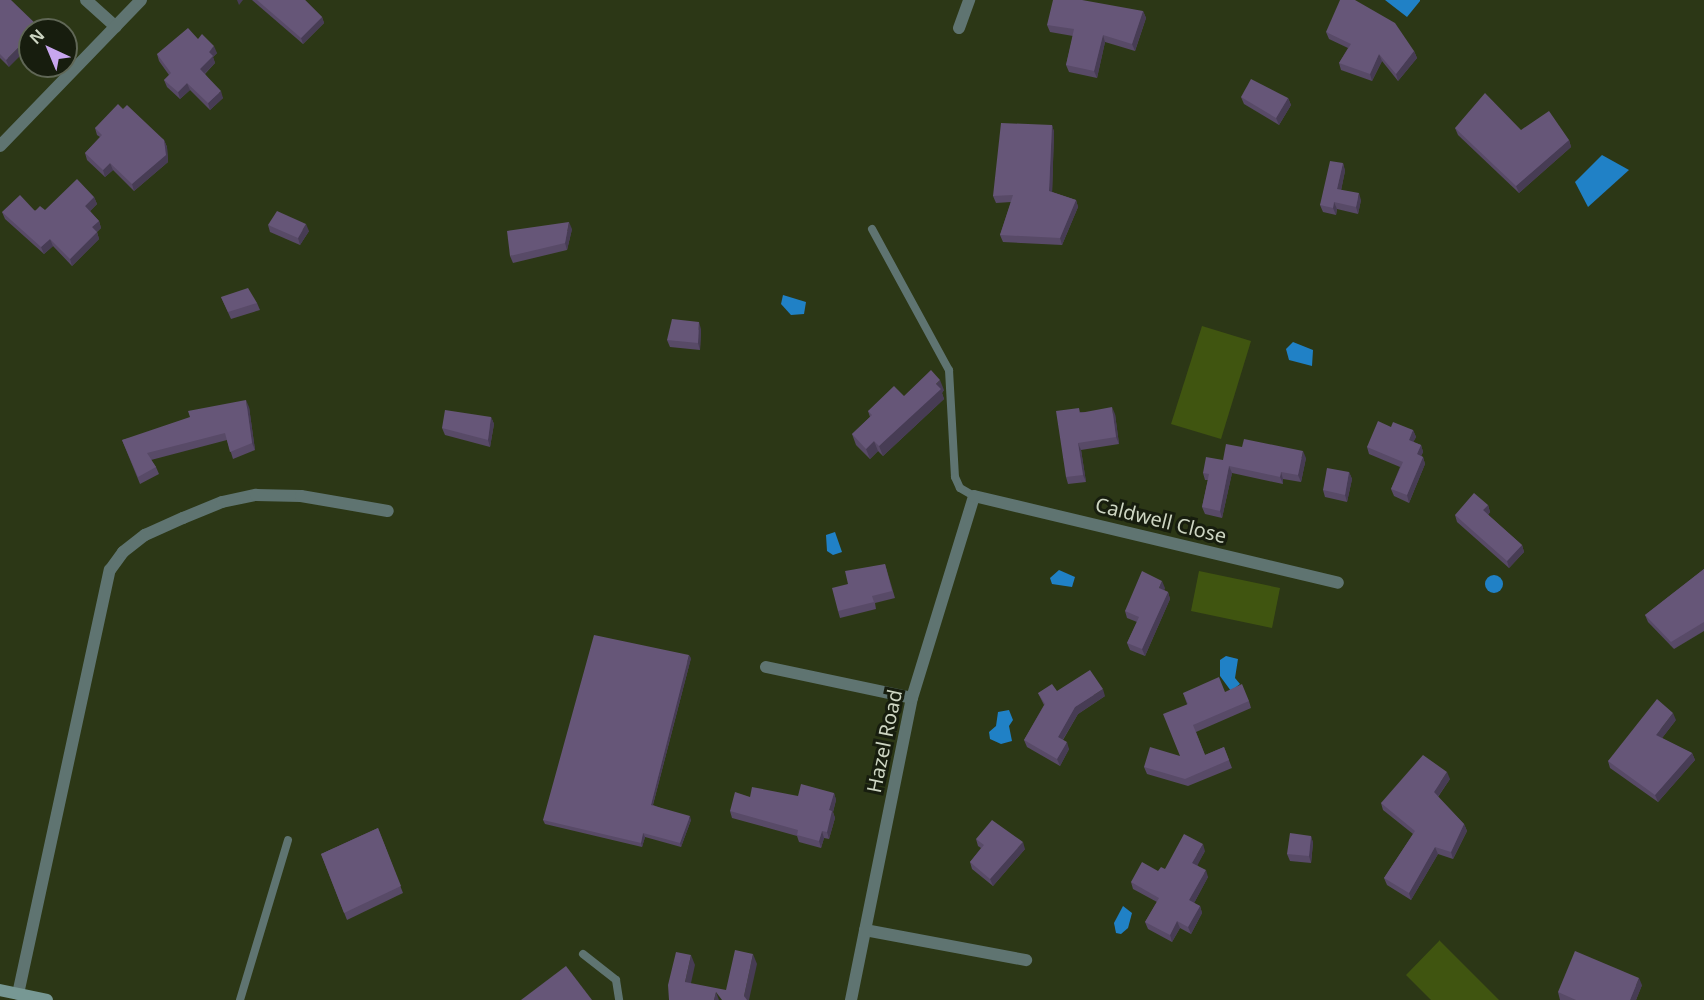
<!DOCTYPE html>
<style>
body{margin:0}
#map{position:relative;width:1704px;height:1000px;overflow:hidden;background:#2c3716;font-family:"Noto Sans",sans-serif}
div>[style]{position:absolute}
.green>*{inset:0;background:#405510}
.water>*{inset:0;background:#2081c6}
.round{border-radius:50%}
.lane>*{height:8px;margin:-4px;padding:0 4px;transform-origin:4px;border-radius:4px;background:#5f7471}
.street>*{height:12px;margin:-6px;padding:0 6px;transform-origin:6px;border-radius:6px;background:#5f7471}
.secondary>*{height:12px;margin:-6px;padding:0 6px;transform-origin:6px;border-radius:6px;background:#779894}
.wall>*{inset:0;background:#584a67}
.shaded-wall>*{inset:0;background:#473c54}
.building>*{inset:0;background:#665678}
span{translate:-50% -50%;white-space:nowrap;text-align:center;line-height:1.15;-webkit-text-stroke:6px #171d0e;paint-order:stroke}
.street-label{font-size:20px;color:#cdd5c2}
.north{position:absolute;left:18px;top:18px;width:60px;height:60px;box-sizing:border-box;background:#171d0e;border:2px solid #606756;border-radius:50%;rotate:316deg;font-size:16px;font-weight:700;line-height:24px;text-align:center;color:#cdd5c2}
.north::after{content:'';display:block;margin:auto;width:21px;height:27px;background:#c8a6ef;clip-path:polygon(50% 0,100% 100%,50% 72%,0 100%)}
</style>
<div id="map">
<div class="green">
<i style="clip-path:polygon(1202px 326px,1251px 341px,1221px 439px,1171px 424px)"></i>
<i style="clip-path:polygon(1199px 571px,1280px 588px,1272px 628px,1191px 611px)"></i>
<i style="clip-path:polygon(1440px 940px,1440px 941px,1499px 1000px,1431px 1000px,1406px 975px)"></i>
</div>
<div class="water">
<i style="clip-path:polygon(1385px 0,1420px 0,1420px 1px,1407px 17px)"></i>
<i style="clip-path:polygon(1602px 155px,1629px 170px,1588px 207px,1575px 182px)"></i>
<i style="clip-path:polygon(783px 295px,806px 302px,804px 314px,791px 315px,781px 304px)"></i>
<i style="clip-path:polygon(1293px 342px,1313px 350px,1312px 366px,1289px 360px,1286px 349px)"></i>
<i style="clip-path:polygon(835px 532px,842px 552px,833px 555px,827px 551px,826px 535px)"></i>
<i style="clip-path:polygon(1059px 570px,1075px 577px,1072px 587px,1052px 584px,1050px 578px)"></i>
<i class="round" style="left:1485px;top:575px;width:18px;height:18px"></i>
<i style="clip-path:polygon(1226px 656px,1238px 659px,1235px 678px,1240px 684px,1231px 691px,1220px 676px,1220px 660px)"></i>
<i style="clip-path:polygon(1009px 710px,1013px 720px,1009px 726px,1012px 741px,1001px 744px,990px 739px,989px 732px,996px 726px,998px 712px)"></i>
<i style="clip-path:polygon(1123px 906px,1132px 913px,1128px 928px,1121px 934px,1116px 933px,1114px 923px)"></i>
</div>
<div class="lane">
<i style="left:872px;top:229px;width:161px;rotate:61.4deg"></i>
<i style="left:949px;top:370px;width:107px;rotate:86.8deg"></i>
<i style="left:955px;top:477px;width:12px;rotate:66deg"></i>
<i style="left:960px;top:488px;width:16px;rotate:30deg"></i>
<i style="left:583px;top:954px;width:42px;rotate:38.2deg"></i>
<i style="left:616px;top:980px;width:20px;rotate:81deg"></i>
<i style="left:240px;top:1000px;width:167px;rotate:-73.3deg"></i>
</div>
<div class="street">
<i style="left:86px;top:0;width:40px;rotate:42deg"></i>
<i style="left:959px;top:28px;width:30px;rotate:-70deg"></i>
<i style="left:0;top:146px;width:203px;rotate:-46deg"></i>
<i style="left:766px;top:667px;width:149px;rotate:12deg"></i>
<i style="left:865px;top:930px;width:164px;rotate:10.6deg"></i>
<i style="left:18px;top:994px;width:434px;rotate:-77.8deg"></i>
<i style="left:110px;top:570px;width:22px;rotate:-54deg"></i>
<i style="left:123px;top:552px;width:28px;rotate:-38deg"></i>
<i style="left:145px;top:535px;width:42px;rotate:-24.1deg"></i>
<i style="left:183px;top:518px;width:42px;rotate:-22.3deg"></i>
<i style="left:222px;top:502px;width:35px;rotate:-12deg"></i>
<i style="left:256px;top:495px;width:45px;rotate:1.3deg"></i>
<i style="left:301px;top:496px;width:88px;rotate:9.8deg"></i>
<i style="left:851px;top:1000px;width:308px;rotate:-78.6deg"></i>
<i style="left:912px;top:698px;width:211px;rotate:-72.9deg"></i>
<i style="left:974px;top:496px;width:374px;rotate:13.4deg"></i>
</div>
<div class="secondary">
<i style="left:0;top:990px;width:48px;rotate:12deg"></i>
</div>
<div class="wall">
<i style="clip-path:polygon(0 0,9px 67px,0 58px)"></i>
<i style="clip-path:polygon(252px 0,305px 0,322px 17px,324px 23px,303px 44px)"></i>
<i style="clip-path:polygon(1143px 11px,1146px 18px,1135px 51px,1105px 42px,1097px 78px,1069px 72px,1066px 65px,1073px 36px,1050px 32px,1047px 25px)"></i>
<i style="clip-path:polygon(1326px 32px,1414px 51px,1417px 58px,1398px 81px,1382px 61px,1372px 81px,1341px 70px,1339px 63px,1348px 48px,1329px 39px)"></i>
<i style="clip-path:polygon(198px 39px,217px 53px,213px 57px,215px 63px,205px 74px,223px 98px,210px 110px,190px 90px,180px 99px,167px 87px,164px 80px,169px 75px,159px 61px,157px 54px)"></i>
<i style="clip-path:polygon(1241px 97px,1288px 98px,1291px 105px,1279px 125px,1244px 104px)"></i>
<i style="clip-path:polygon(123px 109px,164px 140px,167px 147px,168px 162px,134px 191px,113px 170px,105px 177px,87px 160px,85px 153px,100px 137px,97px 135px,95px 128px)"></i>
<i style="clip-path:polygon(1052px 125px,1054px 132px,1052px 192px,1076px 200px,1078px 207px,1062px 245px,1003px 242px,1000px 235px,1011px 202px,996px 203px,993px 196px)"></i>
<i style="clip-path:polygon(1455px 128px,1521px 130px,1569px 140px,1571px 147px,1519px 193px,1458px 135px)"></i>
<i style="clip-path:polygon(1343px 163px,1345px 171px,1341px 190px,1361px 200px,1358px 214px,1337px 209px,1336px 215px,1323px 212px,1320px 205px)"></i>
<i style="clip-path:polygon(94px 197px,97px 204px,90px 211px,99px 221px,101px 228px,97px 232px,99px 239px,72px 266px,53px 246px,44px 254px,5px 219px,2px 212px,45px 210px)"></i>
<i style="clip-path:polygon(268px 225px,309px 231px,300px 245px,270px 232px)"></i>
<i style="clip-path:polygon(572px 229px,567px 250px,513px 263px,510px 256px)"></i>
<i style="clip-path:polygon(221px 297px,257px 303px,260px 310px,231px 319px)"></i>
<i style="clip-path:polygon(701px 329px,700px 350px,670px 347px,667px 340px)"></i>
<i style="clip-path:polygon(944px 390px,942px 393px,944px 399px,883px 456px,878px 451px,870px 459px,856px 445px,852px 434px,870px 417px,868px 411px,904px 396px)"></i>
<i style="clip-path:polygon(249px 407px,255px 450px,233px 459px,227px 440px,151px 460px,156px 467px,159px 474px,140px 484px,122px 440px)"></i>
<i style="clip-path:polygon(1080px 412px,1115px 414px,1119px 444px,1081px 450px,1086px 482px,1068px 484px,1066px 477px)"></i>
<i style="clip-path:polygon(491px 417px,494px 424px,490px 447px,445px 435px,442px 428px)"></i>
<i style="clip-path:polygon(1391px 427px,1413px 430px,1416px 437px,1413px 442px,1421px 445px,1423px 452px,1421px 456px,1423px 457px,1425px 464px,1409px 503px,1394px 496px,1391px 489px,1400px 467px,1369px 454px,1367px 447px)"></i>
<i style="clip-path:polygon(1306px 458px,1301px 482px,1283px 479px,1283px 484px,1232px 473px,1222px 518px,1205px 514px,1202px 507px,1208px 480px,1205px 480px,1203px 473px,1223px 460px)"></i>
<i style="clip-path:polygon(1349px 472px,1352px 479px,1347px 502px,1325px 497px,1323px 490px)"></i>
<i style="clip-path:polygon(1488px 505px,1490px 512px,1488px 515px,1522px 545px,1524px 552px,1509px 568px,1457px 522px,1455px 515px)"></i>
<i style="clip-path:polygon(885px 564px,895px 598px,875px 603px,876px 609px,840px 618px,838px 611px,848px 584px)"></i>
<i style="clip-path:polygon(1704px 569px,1704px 631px,1674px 649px,1648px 622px,1645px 615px)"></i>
<i style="clip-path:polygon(1165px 588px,1164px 590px,1168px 592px,1170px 599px,1145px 656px,1130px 650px,1127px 643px,1137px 622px,1127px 618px,1125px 611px)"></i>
<i style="clip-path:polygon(691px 658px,653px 805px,691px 820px,681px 847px,645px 837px,642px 847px,545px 824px,543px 820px)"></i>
<i style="clip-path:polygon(1057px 691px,1105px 696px,1078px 714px,1063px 740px,1069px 749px,1060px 766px,1027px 747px,1024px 740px,1044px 705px,1038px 693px)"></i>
<i style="clip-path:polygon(1225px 692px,1249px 701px,1251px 708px,1196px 732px,1205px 755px,1224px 747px,1232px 768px,1188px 786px,1147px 774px,1144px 767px,1180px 756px,1187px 704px,1183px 693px)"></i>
<i style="clip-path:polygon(1676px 720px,1662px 738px,1692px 753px,1695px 760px,1658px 802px,1610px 768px,1608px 761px)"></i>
<i style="clip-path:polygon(1450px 779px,1438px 797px,1464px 824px,1467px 831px,1453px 859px,1438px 854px,1411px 900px,1387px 885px,1384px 878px,1413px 834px,1383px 810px,1381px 803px)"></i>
<i style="clip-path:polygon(834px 793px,836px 800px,833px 812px,835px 818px,829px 839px,824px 838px,821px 848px,799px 842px,797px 836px,732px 818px,730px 811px,750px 797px,798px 796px)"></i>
<i style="clip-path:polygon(378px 828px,403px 893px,347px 920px,321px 854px)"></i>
<i style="clip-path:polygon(1311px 836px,1313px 843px,1311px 863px,1290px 861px,1287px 854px)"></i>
<i style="clip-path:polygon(976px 839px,1025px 849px,993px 886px,972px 869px,970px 862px,981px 848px,978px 846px)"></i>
<i style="clip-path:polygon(1205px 851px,1197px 865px,1208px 877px,1194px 903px,1200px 906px,1202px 913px,1191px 934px,1180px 928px,1172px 942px,1148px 929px,1145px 922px,1157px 902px,1133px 889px,1131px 882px,1165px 869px)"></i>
<i style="clip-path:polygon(1642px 985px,1636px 1000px,1560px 1000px,1558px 992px)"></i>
</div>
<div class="shaded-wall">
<i style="clip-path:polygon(237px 0,243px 0,239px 5px)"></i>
<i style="clip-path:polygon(1143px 11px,1146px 18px,1135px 51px,1132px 44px)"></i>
<i style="clip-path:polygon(322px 17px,324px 23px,303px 44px,301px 38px)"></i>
<i style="clip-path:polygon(1103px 35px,1105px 42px,1097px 78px,1094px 71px)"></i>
<i style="clip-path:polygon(30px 36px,30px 46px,9px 67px,6px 60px)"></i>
<i style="clip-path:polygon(214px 46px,217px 53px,213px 57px,215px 63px,202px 76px,200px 69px,209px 52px)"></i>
<i style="clip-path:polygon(1414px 51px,1417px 58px,1398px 81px,1396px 74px)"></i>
<i style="clip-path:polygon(1379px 54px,1382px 61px,1372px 81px,1370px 74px)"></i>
<i style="clip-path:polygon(187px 83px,190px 90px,180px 99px,178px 92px)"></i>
<i style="clip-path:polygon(221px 91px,223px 98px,210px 110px,208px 103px)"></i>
<i style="clip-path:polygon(1288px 98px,1291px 105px,1279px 125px,1276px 118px)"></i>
<i style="clip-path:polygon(1052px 125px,1054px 132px,1052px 198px,1049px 191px)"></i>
<i style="clip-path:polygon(164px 140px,167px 147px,168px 162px,134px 191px,132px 184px)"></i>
<i style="clip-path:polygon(1569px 140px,1571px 147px,1519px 193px,1516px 186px)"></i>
<i style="clip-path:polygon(110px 163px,113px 170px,105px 177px,103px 170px)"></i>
<i style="clip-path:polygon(1343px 163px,1345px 171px,1340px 196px,1337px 189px)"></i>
<i style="clip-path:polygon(1359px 193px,1361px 200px,1358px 214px,1356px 207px)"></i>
<i style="clip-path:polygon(94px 197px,97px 204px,88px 213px,85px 206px)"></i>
<i style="clip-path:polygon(1076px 200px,1078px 207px,1062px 245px,1060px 238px)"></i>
<i style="clip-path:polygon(1334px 202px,1337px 209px,1336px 215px,1333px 208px)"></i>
<i style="clip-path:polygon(99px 221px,101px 228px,94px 234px,92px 227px)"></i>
<i style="clip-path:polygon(569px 222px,572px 229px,567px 250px,565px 243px)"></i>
<i style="clip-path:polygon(306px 224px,309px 231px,300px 245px,298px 238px)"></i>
<i style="clip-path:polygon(97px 232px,99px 239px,72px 266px,70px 259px)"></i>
<i style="clip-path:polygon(50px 239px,53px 246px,44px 254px,41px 247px)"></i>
<i style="clip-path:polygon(699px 322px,701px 329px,700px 350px,698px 343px)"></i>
<i style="clip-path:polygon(940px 380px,944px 390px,942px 393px,944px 399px,883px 456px,879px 446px)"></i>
<i style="clip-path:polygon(246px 400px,249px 407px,255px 450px,252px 443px)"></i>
<i style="clip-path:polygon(1112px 407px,1115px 414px,1119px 444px,1116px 437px)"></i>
<i style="clip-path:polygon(491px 417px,494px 424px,490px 447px,488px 440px)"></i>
<i style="clip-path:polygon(1413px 430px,1416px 437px,1411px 447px,1409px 440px)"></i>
<i style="clip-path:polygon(874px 441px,878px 451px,870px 459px,866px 449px)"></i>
<i style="clip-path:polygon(1078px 443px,1081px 450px,1086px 482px,1083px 475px)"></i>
<i style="clip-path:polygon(1421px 445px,1423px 452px,1419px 461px,1417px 454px)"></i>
<i style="clip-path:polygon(1303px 451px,1306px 458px,1301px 482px,1298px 475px)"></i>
<i style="clip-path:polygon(1423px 457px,1425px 464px,1409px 503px,1407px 495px)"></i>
<i style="clip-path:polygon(1229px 466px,1232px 473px,1222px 518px,1220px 511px)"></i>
<i style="clip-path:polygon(1281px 472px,1283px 479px,1283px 484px,1280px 477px)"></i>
<i style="clip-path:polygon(1349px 472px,1352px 479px,1347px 502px,1345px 495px)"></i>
<i style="clip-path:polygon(1488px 505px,1490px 512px,1486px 517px,1483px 510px)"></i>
<i style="clip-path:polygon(1522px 545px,1524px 552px,1509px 568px,1507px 561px)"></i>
<i style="clip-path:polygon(1162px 581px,1165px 588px,1162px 595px,1159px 588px)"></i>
<i style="clip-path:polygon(1168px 592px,1170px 599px,1145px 656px,1142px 649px)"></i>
<i style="clip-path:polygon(689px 655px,691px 658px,652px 808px,651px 805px)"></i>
<i style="clip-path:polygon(1103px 689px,1105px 696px,1078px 714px,1060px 744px,1058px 737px,1075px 707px)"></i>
<i style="clip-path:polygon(1673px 713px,1676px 720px,1659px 742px,1656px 735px)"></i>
<i style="clip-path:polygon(1067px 742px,1069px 749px,1060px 766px,1057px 759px)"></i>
<i style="clip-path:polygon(1692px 753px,1695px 760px,1658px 802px,1655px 795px)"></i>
<i style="clip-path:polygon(1447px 772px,1450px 779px,1436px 799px,1434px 792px)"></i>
<i style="clip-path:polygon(834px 793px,836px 800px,833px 812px,835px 818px,829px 839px,827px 832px,829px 810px)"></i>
<i style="clip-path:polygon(690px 816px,691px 820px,681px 847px,680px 843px)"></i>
<i style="clip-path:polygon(1464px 824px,1467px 831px,1453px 859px,1451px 852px)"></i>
<i style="clip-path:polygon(822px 831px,824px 838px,821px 848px,819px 841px)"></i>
<i style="clip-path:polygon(643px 833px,645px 837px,642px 847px,641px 843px)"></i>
<i style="clip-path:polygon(1311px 836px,1313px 843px,1311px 863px,1309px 856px)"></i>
<i style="clip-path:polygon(1023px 842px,1025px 849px,993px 886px,990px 879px)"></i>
<i style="clip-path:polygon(1203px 844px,1205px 851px,1195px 870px,1192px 863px)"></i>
<i style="clip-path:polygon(1435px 847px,1438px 854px,1411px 900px,1409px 893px)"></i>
<i style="clip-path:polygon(1206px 870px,1208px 877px,1192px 907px,1189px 900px)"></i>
<i style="clip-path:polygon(1200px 906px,1202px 913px,1191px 934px,1188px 927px)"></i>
<i style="clip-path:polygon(1177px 921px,1180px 928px,1172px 942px,1170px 935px)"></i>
<i style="clip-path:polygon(753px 954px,757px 964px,749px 1000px,745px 1000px,744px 996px)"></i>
<i style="clip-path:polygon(691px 955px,695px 965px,689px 992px,685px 982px)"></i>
<i style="clip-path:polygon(1639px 978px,1642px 985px,1636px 1000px,1630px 1000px)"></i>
<i style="clip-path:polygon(716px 992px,719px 1000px,714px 1000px)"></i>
</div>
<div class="building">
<i style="clip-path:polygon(0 0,11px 0,39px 27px,36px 30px,30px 30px,30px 36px,6px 60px,0 54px)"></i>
<i style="clip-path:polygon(257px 0,305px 0,322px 17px,301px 38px)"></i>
<i style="clip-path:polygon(1053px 0,1082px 0,1143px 11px,1132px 44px,1103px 35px,1094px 71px,1066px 65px,1074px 29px,1047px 25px)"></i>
<i style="clip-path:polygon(1340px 0,1355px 0,1395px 23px,1414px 51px,1396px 74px,1379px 54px,1370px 74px,1339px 63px,1351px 44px,1326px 32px)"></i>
<i style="clip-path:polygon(188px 28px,198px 39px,202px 34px,214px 46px,209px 52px,213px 56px,200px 69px,221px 91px,208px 103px,187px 83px,178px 92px,164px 80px,171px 73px,157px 54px)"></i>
<i style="clip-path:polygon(1251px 79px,1288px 98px,1276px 118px,1241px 97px)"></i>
<i style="clip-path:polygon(1485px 93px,1521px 130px,1549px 111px,1569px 140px,1516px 186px,1455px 128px)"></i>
<i style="clip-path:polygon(118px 104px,123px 109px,127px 105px,164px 140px,166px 155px,132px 184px,110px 163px,103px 170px,85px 153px,102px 135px,95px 128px)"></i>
<i style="clip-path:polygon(1001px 123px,1052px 125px,1049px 191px,1076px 200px,1060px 238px,1000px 235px,1013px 195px,993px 196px)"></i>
<i style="clip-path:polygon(1330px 161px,1343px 163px,1337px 189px,1359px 193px,1356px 207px,1334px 202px,1333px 208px,1320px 205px)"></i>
<i style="clip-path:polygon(77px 179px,94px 197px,85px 206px,99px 221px,92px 227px,97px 232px,70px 259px,50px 239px,41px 247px,2px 212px,20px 195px,35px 211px,40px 206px,45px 210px)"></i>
<i style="clip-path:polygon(277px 211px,306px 224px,298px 238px,268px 225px)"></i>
<i style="clip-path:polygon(569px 222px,565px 243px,510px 256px,507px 231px)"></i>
<i style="clip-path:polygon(248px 288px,257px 303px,228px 312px,221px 297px)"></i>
<i style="clip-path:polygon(672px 319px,699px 322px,698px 343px,667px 340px)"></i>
<i style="clip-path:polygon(931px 370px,940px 380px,936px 384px,941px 389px,879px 446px,874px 441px,866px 449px,852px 434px,872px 415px,868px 411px,894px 386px,904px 396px)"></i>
<i style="clip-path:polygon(246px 400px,252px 443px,230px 452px,225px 433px,147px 453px,156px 467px,138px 477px,122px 440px,190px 417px,188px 411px)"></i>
<i style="clip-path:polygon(1112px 407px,1116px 437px,1078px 443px,1083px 475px,1066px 477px,1056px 411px,1079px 408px,1080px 413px)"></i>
<i style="clip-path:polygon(445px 410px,491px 417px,488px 440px,442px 428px)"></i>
<i style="clip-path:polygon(1378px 421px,1391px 427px,1393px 422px,1413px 430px,1409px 440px,1421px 445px,1417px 454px,1423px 457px,1407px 495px,1391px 489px,1403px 462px,1367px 447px)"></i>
<i style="clip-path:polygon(1244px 439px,1303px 451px,1298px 475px,1281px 472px,1280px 477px,1229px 466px,1220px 511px,1202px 507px,1209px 474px,1203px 473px,1206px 457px,1223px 460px,1226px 444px,1242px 447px)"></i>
<i style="clip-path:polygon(1327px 468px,1349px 472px,1345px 495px,1323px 490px)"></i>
<i style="clip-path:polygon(1474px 493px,1488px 505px,1483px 510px,1522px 545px,1507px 561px,1455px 515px)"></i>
<i style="clip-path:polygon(885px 564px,892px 591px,872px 596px,874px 602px,838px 611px,832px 588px,848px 584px,845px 571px)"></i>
<i style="clip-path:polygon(1704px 569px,1704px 622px,1671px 642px,1645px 615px)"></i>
<i style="clip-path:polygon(1142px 571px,1162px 581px,1159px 588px,1168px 592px,1142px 649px,1127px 643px,1139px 617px,1125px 611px)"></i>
<i style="clip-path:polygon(594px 635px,689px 655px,651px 805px,690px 816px,680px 843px,643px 833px,641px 843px,543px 820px)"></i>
<i style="clip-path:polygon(1090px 670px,1103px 689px,1075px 707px,1058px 737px,1067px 742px,1057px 759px,1024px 740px,1045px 704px,1038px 693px,1052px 684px,1057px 691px)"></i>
<i style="clip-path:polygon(1219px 677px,1225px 692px,1242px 684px,1249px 701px,1193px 725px,1205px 755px,1224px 747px,1229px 760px,1185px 779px,1144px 767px,1150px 747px,1180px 756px,1163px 714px,1188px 704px,1183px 693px)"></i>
<i style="clip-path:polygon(1657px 699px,1673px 713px,1656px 735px,1692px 753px,1655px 795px,1608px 761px)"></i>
<i style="clip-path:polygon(1423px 755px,1447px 772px,1434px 792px,1464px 824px,1451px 852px,1435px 847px,1409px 893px,1384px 878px,1415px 831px,1381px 803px)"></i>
<i style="clip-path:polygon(801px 784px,834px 793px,829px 810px,832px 811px,827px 832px,822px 831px,819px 841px,797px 835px,798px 830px,730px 811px,735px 792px,750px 797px,752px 787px,798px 796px)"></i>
<i style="clip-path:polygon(992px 820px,1023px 842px,990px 879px,970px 862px,984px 845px,976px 839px)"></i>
<i style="clip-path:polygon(378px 828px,401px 886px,344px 913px,321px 854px)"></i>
<i style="clip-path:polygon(1290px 833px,1311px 836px,1309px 856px,1287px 854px)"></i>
<i style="clip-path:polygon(1184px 834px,1203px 844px,1192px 863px,1206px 870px,1189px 900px,1200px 906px,1188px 927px,1177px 921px,1170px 935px,1145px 922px,1159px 898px,1131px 882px,1142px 862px,1158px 871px,1161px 867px,1165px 869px)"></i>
<i style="clip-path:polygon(735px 950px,753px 954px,744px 996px,747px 1000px,722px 1000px,716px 992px,714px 1000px,669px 1000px,668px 985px,676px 952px,691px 955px,685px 982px,726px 990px)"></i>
<i style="clip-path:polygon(1575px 951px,1639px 978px,1630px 1000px,1576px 1000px,1558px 992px)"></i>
<i style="clip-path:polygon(566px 966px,592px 1000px,521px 1000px)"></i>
</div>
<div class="street-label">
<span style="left:1161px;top:520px;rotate:14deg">Caldwell Close</span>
<span style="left:884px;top:741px;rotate:-78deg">Hazel Road</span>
</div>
<div class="north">N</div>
</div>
